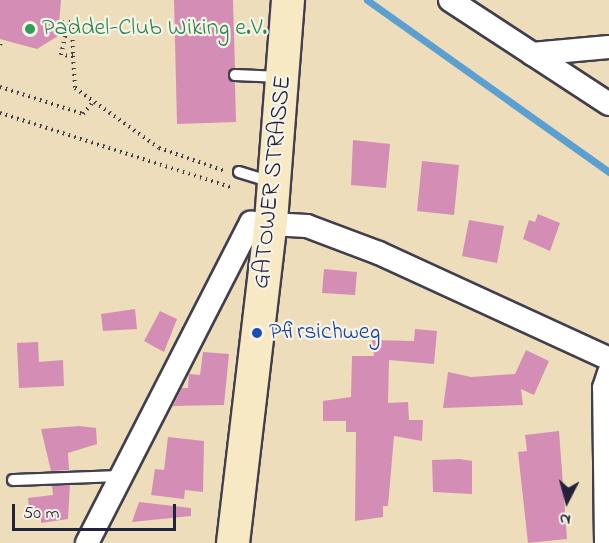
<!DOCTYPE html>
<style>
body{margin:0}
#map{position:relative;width:609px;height:543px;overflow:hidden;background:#edb;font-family:"Indie Flower",sans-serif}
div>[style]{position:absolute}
.stream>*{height:7px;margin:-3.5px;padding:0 3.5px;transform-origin:3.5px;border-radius:3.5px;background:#5ba0d0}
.building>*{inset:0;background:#d48eb5}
.path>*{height:4px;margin-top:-2px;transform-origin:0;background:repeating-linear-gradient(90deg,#413e4e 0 1.5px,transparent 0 6px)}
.roads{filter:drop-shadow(2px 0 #413e4e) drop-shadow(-2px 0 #413e4e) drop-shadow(0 2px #413e4e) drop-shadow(0 -2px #413e4e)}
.service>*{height:10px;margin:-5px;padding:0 5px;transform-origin:5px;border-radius:5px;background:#fff}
.minor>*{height:22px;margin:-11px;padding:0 11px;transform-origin:11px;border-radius:11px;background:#fff}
.secondary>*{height:32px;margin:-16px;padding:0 16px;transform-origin:16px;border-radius:16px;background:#f6e9c3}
.dots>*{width:16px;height:16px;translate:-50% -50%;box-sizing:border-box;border:3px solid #f7f3e8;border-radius:50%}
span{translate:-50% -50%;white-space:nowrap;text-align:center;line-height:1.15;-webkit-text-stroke:4.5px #f7f3e8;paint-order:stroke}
.leisure-label{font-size:24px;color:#27864d}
.left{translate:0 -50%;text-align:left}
.street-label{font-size:24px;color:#22223b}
.transit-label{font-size:24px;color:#164399}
.north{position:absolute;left:537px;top:471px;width:60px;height:60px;-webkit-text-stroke:4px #f7f3e8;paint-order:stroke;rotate:186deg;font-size:16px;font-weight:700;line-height:24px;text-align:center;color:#22223b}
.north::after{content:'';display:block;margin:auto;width:21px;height:27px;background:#22223b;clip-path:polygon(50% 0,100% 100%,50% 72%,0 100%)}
.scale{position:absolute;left:12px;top:504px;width:164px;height:27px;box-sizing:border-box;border:3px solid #22223b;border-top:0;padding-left:8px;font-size:18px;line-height:21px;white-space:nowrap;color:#22223b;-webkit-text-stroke:4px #f7f3e8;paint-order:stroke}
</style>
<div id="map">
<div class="stream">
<i style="left:367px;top:0;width:297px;rotate:35.4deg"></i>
</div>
<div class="building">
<i style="clip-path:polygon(0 0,61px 0,58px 36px,37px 49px,0 39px)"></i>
<i style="clip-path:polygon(174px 0,233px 0,235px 68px,228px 75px,235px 83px,236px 122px,177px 124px)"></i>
<i style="clip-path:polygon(353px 140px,390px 144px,386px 188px,351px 185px)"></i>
<i style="clip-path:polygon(422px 161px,459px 165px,454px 215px,417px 211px)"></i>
<i style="clip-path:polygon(538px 214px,560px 223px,550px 251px,523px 239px,529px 220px,535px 222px)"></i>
<i style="clip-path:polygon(469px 220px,504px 226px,497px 263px,462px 256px)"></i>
<i style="clip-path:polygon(324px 269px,357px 272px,355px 295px,322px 293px)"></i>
<i style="clip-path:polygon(135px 309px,137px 329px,103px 331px,101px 314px)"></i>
<i style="clip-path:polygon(160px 311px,177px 319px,164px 352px,144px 341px)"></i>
<i style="clip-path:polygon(415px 329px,437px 331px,434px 364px,389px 360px,388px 403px,408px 402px,409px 420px,423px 420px,422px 441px,394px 436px,388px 506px,383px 506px,383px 517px,355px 521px,356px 432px,346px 432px,346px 421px,323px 421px,323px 401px,351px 397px,352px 356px,374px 356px,372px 340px,414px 341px)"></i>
<i style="clip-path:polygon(38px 342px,39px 362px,63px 360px,64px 386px,19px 388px,17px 343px)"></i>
<i style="clip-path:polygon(526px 350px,549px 361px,534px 395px,521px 389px,523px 405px,443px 408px,448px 372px,471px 377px,515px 374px)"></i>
<i style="clip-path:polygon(203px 352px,229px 354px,224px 405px,173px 406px,182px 388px,188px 388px,189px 374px,200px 375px)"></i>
<i style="clip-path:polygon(79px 426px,96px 428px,97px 444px,68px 453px,69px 470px,51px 471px,41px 429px)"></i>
<i style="clip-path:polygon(559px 431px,567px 539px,528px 543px,518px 452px,527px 451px,525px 435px)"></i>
<i style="clip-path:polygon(168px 437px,204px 441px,203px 492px,185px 490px,184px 499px,151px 495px,155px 469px,164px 470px)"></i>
<i style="clip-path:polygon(460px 459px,472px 461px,472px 494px,433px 492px,432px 460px)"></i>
<i style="clip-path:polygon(70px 485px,68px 519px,41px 523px,41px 517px,30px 518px,28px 498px,53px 495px,52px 486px)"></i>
<i style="clip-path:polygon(139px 502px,191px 508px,191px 516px,132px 522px)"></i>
</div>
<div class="path">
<i style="left:63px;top:22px;width:9px"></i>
<i style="left:72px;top:22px;width:34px;rotate:88deg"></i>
<i style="left:73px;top:56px;width:12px;rotate:-175deg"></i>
<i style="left:61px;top:55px;width:34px;rotate:-78deg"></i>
<i style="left:0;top:45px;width:5px;rotate:-68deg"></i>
<i style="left:73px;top:56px;width:32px;rotate:86deg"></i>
<i style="left:75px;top:88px;width:103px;rotate:35.5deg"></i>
<i style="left:159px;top:148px;width:70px;rotate:19.2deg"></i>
<i style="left:0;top:87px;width:87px;rotate:18deg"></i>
<i style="left:83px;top:114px;width:16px;rotate:-50deg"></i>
<i style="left:0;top:113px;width:243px;rotate:17.8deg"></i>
</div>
<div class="roads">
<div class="service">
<i style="left:235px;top:75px;width:46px;rotate:2.5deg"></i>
<i style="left:239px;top:172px;width:34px;rotate:17deg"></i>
<i style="left:13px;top:480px;width:108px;rotate:-2.1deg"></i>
</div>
<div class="minor">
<i style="left:450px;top:0;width:190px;rotate:33.2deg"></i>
<i style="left:532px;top:54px;width:77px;rotate:-5.2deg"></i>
<i style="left:87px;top:543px;width:360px;rotate:-62.9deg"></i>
<i style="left:251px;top:223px;width:56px;rotate:3.1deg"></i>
<i style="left:307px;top:226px;width:77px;rotate:20.6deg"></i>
<i style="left:379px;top:253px;width:253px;rotate:24.7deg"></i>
<i style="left:606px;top:543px;width:155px;rotate:-90.7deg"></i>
<i style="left:604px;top:388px;width:16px;rotate:-72deg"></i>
</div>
<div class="secondary">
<i style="left:233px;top:543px;width:324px;rotate:-83.3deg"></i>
<i style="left:271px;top:221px;width:222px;rotate:-85.6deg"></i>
</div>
</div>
<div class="dots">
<i style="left:30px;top:29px;background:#2e9e5b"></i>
<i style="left:257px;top:333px;background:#1a4fb4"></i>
</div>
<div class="leisure-label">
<span class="left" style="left:42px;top:29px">Paddel-Club Wiking e.V.</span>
</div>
<div class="street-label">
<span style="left:273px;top:182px;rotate:-84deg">GATOWER STRASSE</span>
</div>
<div class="transit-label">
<span class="left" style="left:269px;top:333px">Pfirsichweg</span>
</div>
<div class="north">N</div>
<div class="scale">50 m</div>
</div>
